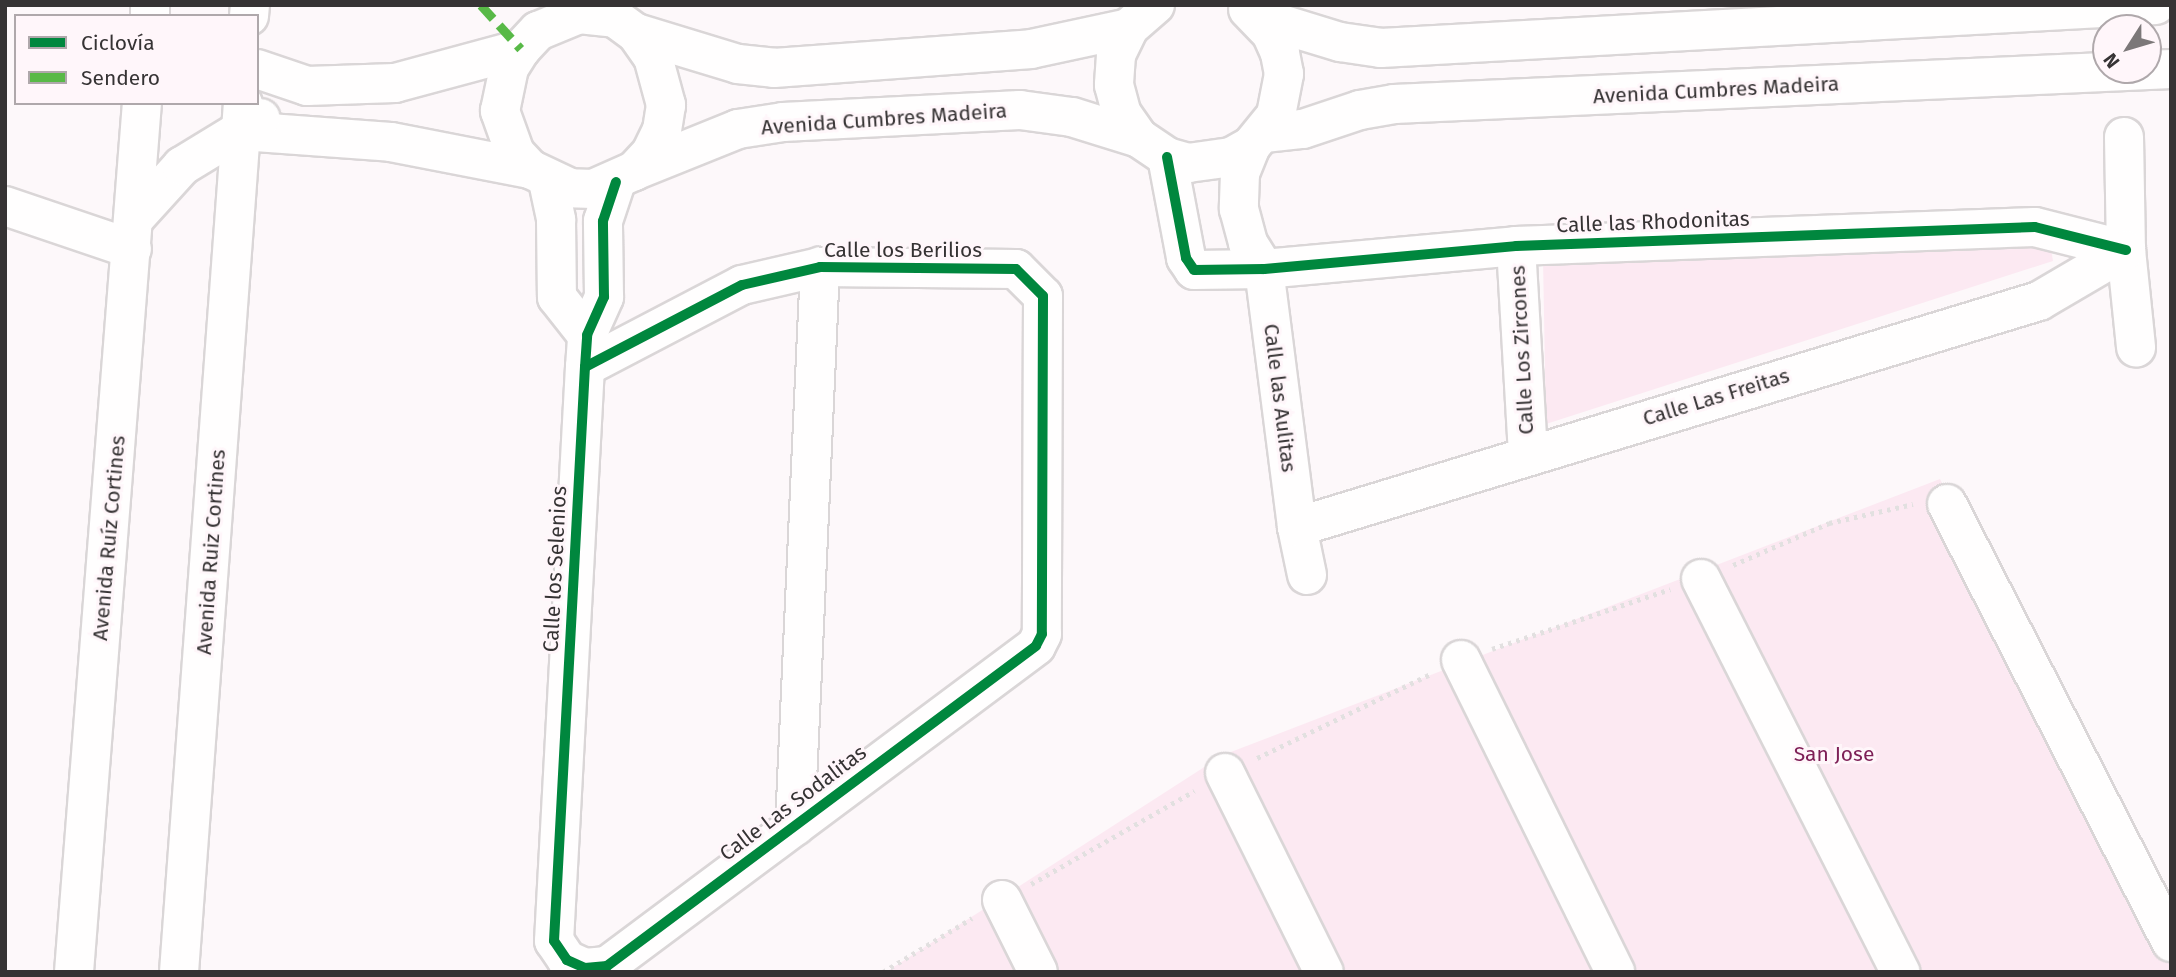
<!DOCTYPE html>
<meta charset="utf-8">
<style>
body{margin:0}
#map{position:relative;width:2176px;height:977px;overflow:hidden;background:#fdf8fa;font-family:"Fira Sans",sans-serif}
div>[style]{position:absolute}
.green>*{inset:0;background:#fce9f2}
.path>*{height:4.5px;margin-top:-2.25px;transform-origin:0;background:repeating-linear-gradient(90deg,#e2e0e0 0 3.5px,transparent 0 8.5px)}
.roads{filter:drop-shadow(2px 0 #dad6d7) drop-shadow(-2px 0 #dad6d7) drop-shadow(0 2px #dad6d7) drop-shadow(0 -2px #dad6d7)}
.minor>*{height:38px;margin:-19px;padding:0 19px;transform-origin:19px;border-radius:19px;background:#fffefe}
.quiet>*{height:9px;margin-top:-4.5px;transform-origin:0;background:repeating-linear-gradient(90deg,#58b947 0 18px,transparent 0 27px)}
.cycleway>*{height:10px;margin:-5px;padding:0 5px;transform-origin:5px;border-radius:5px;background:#00873e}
span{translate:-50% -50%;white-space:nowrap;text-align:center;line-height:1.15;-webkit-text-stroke:6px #fff6fa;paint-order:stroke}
.street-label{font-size:21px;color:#363334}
.park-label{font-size:21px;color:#7e2057}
.frame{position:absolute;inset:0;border:7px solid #363334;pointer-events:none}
.legend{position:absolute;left:14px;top:14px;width:245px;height:91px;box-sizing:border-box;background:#fff6fa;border:2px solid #afa8ab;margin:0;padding:9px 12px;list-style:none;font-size:21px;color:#363334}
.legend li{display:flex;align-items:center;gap:14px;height:35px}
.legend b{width:35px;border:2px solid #afa8ab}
.north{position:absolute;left:2092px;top:14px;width:70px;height:70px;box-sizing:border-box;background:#fff6fa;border:2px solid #afa8ab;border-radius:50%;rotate:233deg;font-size:19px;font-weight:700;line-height:28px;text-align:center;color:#363334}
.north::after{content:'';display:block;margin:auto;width:24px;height:32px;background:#7c7879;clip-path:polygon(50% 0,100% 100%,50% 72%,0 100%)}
</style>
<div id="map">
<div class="green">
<i style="clip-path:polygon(2049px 237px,2053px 261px,1546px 424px,1543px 259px)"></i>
<i style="clip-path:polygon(1940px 479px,2171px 933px,2171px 972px,886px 972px,1223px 755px)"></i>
</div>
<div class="path">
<i style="left:1733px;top:565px;width:105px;rotate:-23.6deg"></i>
<i style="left:1829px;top:523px;width:86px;rotate:-12.7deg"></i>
<i style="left:1492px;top:649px;width:188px;rotate:-18.6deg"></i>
<i style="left:1257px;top:758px;width:191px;rotate:-25.8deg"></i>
<i style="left:1031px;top:884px;width:188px;rotate:-29.7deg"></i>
<i style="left:883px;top:972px;width:104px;rotate:-31.2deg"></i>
</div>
<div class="roads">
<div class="minor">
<i style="left:1155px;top:5px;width:35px;rotate:139deg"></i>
<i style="left:1129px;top:28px;width:30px;rotate:116deg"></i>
<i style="left:1116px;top:55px;width:30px;rotate:94deg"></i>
<i style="left:1114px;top:85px;width:30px;rotate:75deg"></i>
<i style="left:1122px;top:114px;width:29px;rotate:55deg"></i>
<i style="left:1139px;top:138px;width:34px;rotate:34deg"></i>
<i style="left:1167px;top:157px;width:22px;rotate:16deg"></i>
<i style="left:1188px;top:163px;width:43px;rotate:-7.9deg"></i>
<i style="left:1231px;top:157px;width:23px;rotate:-29deg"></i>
<i style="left:1251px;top:146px;width:40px;rotate:-51deg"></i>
<i style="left:1276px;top:115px;width:42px;rotate:-79deg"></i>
<i style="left:1284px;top:74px;width:21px;rotate:-101deg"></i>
<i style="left:1280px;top:53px;width:22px;rotate:-114deg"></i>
<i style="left:1271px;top:33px;width:33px;rotate:-134deg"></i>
<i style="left:579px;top:14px;width:36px;rotate:6deg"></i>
<i style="left:615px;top:18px;width:26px;rotate:36deg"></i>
<i style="left:636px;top:33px;width:29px;rotate:55deg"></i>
<i style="left:653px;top:57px;width:50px;rotate:74.8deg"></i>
<i style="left:666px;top:105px;width:25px;rotate:99deg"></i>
<i style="left:662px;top:130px;width:25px;rotate:116deg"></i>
<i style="left:651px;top:153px;width:25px;rotate:133deg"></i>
<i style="left:634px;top:171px;width:45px;rotate:156.3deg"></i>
<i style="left:593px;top:189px;width:23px;rotate:-178deg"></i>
<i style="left:570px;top:188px;width:44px;rotate:-154.6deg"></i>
<i style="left:530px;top:169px;width:22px;rotate:-133deg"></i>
<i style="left:515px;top:153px;width:45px;rotate:-109.7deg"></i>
<i style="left:500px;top:111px;width:44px;rotate:-78.2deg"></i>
<i style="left:509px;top:68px;width:22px;rotate:-58deg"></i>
<i style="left:521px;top:49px;width:25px;rotate:-47deg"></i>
<i style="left:538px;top:31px;width:44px;rotate:-22.5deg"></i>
<i style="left:150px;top:16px;width:11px;rotate:-90deg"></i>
<i style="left:249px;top:16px;width:11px;rotate:-85deg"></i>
<i style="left:1258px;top:17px;width:86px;rotate:17deg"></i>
<i style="left:1340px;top:42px;width:41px;rotate:8.3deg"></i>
<i style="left:1381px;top:48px;width:776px;rotate:-3.18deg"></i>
<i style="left:636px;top:33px;width:107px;rotate:16.9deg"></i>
<i style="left:738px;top:64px;width:36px;rotate:6deg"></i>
<i style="left:774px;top:68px;width:258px;rotate:-4.2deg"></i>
<i style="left:1031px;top:49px;width:100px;rotate:-12.1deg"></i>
<i style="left:257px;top:69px;width:53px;rotate:18.8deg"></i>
<i style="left:307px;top:86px;width:88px;rotate:-2deg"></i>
<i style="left:395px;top:83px;width:131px;rotate:-15.1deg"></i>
<i style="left:242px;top:131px;width:149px;rotate:4.2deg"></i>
<i style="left:391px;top:142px;width:142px;rotate:11deg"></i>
<i style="left:1264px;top:133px;width:39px;rotate:-6deg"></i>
<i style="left:1303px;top:129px;width:60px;rotate:-18.4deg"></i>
<i style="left:1360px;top:110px;width:35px;rotate:-10deg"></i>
<i style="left:1394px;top:104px;width:778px;rotate:-2.58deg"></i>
<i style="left:2124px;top:137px;width:113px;rotate:89deg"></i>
<i style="left:2126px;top:250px;width:98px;rotate:84.1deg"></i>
<i style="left:1251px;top:146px;width:29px;rotate:112deg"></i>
<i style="left:1240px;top:173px;width:36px;rotate:92deg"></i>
<i style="left:1239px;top:209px;width:35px;rotate:75deg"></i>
<i style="left:1248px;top:243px;width:31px;rotate:58deg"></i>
<i style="left:1264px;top:269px;width:260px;rotate:82.7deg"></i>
<i style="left:1297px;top:527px;width:49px;rotate:78.2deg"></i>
<i style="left:1167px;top:157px;width:103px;rotate:79.3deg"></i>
<i style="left:1186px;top:258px;width:14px;rotate:56deg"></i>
<i style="left:1194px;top:270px;width:70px;rotate:-0.8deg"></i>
<i style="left:1264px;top:269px;width:253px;rotate:-5.2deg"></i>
<i style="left:1516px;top:246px;width:519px;rotate:-2.1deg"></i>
<i style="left:2035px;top:227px;width:94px;rotate:14.2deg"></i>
<i style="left:634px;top:171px;width:112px;rotate:-22deg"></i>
<i style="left:738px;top:129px;width:46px;rotate:-8.8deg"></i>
<i style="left:783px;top:122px;width:237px;rotate:-2.9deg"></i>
<i style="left:1020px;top:110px;width:52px;rotate:7.7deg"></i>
<i style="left:1072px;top:117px;width:70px;rotate:17.4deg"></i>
<i style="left:548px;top:181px;width:40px;rotate:78deg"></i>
<i style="left:556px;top:220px;width:77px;rotate:89.3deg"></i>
<i style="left:557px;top:297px;width:48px;rotate:51.7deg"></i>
<i style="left:5px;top:206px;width:134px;rotate:18.7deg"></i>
<i style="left:133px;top:220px;width:73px;rotate:-47.8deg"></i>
<i style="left:182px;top:166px;width:92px;rotate:-31.3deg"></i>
<i style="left:1516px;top:246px;width:207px;rotate:86.7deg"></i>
<i style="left:585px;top:367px;width:177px;rotate:-27.6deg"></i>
<i style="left:742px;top:285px;width:80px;rotate:-13deg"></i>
<i style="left:820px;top:267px;width:196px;rotate:0.6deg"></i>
<i style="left:1016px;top:269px;width:38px;rotate:45deg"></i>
<i style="left:1043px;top:296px;width:338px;rotate:90.2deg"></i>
<i style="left:1042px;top:634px;width:13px;rotate:117deg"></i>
<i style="left:1036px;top:646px;width:535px;rotate:143.28deg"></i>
<i style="left:607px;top:966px;width:22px;rotate:175deg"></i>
<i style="left:585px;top:968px;width:20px;rotate:-156deg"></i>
<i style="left:567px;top:960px;width:23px;rotate:-124deg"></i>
<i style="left:554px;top:941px;width:575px;rotate:-86.91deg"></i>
<i style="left:585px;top:367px;width:32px;rotate:-86deg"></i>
<i style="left:587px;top:335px;width:42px;rotate:-65.9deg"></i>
<i style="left:604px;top:297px;width:76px;rotate:-90.8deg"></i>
<i style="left:603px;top:221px;width:41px;rotate:-71.6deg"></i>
<i style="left:1947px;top:504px;width:492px;rotate:62.9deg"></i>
<i style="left:1297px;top:527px;width:776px;rotate:-16.94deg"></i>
<i style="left:2039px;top:301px;width:101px;rotate:-30.4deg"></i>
<i style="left:1701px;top:579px;width:441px;rotate:63.1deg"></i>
<i style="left:1461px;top:660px;width:348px;rotate:63.7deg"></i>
<i style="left:1225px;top:773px;width:222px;rotate:63.6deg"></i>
<i style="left:795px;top:826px;width:560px;rotate:-87.44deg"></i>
<i style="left:1002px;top:900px;width:80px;rotate:63.4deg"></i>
<i style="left:74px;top:972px;width:872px;rotate:-85.53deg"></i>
<i style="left:179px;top:972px;width:871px;rotate:-85.79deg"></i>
</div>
</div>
<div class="quiet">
<i style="left:481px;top:5px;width:59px;rotate:47.7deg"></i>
</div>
<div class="cycleway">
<i style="left:1167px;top:157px;width:103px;rotate:79.3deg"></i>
<i style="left:1186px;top:258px;width:14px;rotate:56deg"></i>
<i style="left:1194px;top:270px;width:70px;rotate:-0.8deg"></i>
<i style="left:1264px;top:269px;width:253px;rotate:-5.2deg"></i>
<i style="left:1516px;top:246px;width:519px;rotate:-2.1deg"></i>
<i style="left:2035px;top:227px;width:94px;rotate:14.2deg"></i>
<i style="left:585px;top:367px;width:177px;rotate:-27.6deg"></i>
<i style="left:742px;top:285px;width:80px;rotate:-13deg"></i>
<i style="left:820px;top:267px;width:196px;rotate:0.6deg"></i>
<i style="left:1016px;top:269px;width:38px;rotate:45deg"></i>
<i style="left:1043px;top:296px;width:338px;rotate:90.2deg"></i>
<i style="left:1042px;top:634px;width:13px;rotate:117deg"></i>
<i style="left:1036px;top:646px;width:535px;rotate:143.28deg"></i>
<i style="left:607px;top:966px;width:22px;rotate:175deg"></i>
<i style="left:585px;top:968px;width:20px;rotate:-156deg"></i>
<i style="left:567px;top:960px;width:23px;rotate:-124deg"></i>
<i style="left:554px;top:941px;width:575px;rotate:-86.91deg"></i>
<i style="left:585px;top:367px;width:32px;rotate:-86deg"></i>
<i style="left:587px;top:335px;width:42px;rotate:-65.9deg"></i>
<i style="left:604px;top:297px;width:76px;rotate:-90.8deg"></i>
<i style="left:603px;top:221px;width:41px;rotate:-71.6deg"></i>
</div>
<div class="street-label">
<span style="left:1716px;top:90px;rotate:-3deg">Avenida Cumbres Madeira</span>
<span style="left:884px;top:119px;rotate:-4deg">Avenida Cumbres Madeira</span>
<span style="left:1653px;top:222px;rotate:-2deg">Calle las Rhodonitas</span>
<span style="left:903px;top:250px">Calle los Berilios</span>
<span style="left:1522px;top:350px;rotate:-93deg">Calle Los Zircones</span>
<span style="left:1716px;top:397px;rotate:-17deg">Calle Las Freitas</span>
<span style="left:1280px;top:398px;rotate:83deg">Calle las Aulitas</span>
<span style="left:109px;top:538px;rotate:-85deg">Avenida Ruíz Cortines</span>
<span style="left:211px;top:552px;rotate:-86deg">Avenida Ruiz Cortines</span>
<span style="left:555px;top:569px;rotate:-87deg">Calle los Selenios</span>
<span style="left:793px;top:803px;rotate:-37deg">Calle Las Sodalitas</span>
</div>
<div class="park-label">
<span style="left:1834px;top:754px">San Jose</span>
</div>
<div class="frame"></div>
<ul class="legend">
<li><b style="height:9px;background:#00873e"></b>Ciclovía</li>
<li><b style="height:9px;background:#58b947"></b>Sendero</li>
</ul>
<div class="north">N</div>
</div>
